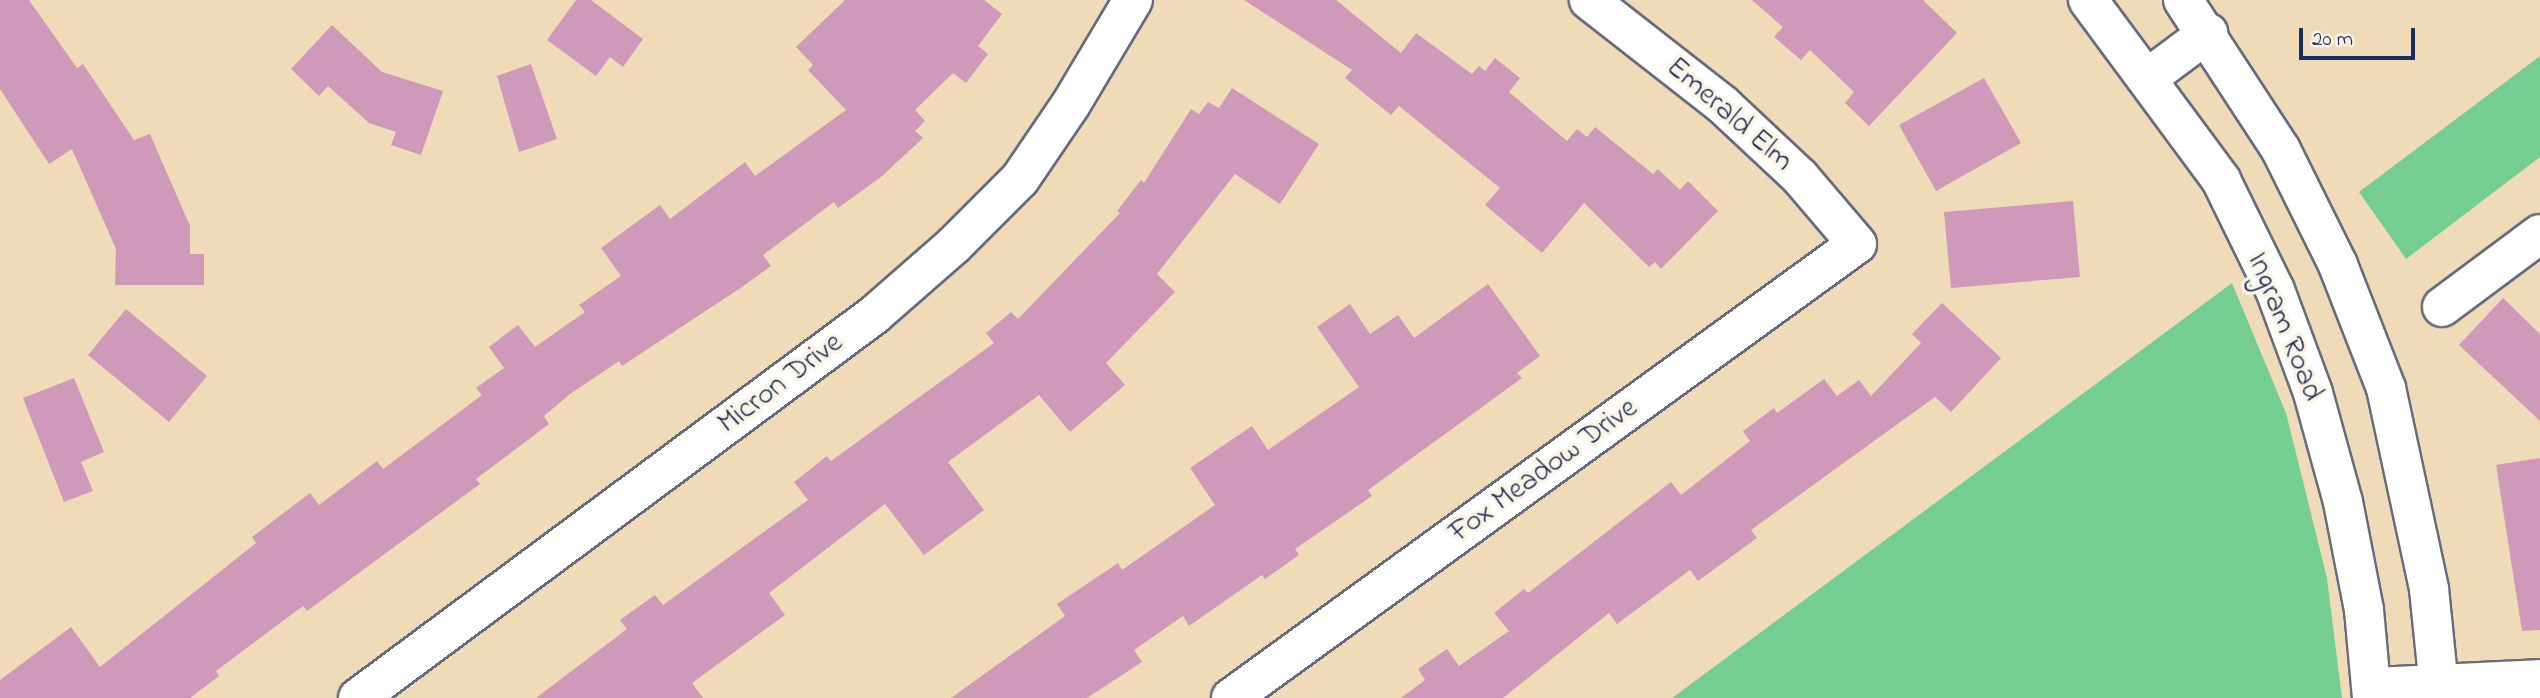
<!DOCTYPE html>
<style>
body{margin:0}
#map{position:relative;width:2540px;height:698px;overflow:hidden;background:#f0dbb9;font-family:"Indie Flower",sans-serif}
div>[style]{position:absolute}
.green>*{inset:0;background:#74ce94}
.building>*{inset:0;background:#cf9ab9}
.roads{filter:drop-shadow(2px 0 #666b7e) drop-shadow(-2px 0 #666b7e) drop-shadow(0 2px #666b7e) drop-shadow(0 -2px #666b7e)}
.minor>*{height:38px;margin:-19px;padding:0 19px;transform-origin:19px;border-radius:19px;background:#fff}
span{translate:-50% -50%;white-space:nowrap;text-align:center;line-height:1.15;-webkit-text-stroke:7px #fcf5e5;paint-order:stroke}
.street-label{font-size:30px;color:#1b2f5e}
.scale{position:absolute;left:2299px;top:28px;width:116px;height:32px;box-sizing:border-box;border:4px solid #1b2f5e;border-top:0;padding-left:9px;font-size:21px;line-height:24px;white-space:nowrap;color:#1b2f5e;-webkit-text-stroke:5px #fcf5e5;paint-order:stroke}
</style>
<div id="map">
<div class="green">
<i style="clip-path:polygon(2540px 56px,2540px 157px,2406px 259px,2359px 192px)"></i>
<i style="clip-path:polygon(2232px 283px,2286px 413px,2327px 578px,2342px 698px,1672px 698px)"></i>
</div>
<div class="building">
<i style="clip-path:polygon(0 0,29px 0,77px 68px,83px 64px,134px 140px,150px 134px,190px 226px,190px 254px,204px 254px,204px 285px,115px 285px,116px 249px,72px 149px,49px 164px,0 89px)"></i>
<i style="clip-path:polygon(576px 0,591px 0,643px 39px,623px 67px,610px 57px,596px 76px,547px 40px)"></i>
<i style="clip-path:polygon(845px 0,984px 0,1002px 14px,978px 46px,988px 54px,966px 83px,953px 73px,915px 110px,925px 121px,915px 131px,923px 138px,881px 177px,838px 208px,834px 202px,763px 255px,771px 266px,742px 287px,622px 366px,619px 361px,570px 394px,544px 416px,549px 424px,476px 479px,480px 484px,307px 611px,303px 606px,216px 671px,219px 676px,190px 698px,0 698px,0 680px,71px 627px,100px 667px,256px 543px,252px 537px,310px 493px,319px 505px,377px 461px,383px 469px,482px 395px,476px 388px,504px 368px,489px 347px,518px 325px,535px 347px,585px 312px,579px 305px,621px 276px,601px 248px,660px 205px,670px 219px,745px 162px,755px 176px,846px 110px,808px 70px,813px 65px,796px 47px)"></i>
<i style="clip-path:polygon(1244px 0,1336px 0,1401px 53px,1416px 33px,1472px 74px,1479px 66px,1485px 71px,1495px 58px,1520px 78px,1509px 92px,1567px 141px,1577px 129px,1587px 137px,1595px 127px,1653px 174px,1658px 169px,1680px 190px,1688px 181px,1718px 211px,1661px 269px,1655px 262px,1649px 267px,1584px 203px,1542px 253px,1485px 205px,1500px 188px,1399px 106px,1391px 115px,1345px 78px,1352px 70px)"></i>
<i style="clip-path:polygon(1752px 0,1923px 0,1957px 33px,1869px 126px,1845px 103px,1854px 92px,1810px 50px,1801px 60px,1774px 37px,1783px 27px)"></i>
<i style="clip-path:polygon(332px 25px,382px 72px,443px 91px,421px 155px,391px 145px,396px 132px,369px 123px,328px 86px,319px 96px,291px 69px)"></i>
<i style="clip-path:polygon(531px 64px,557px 139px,519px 152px,497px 76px)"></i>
<i style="clip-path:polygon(1984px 78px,2021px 143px,1936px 191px,1899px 125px)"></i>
<i style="clip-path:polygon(1232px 88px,1319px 144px,1280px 204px,1235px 174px,1157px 274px,1175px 292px,1106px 363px,1125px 385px,1070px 432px,1039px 395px,948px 462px,984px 510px,924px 555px,885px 504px,769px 593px,785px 615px,692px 683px,703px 698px,536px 698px,627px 629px,620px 620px,655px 595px,663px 605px,808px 500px,794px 482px,827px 456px,831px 461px,994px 343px,986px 333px,1011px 312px,1018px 319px,1120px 213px,1117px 211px,1141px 180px,1144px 183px,1191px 109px,1199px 114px,1208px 102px,1219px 108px)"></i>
<i style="clip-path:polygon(2073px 201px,2080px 277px,1951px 288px,1944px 212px)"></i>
<i style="clip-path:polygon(1488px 284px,1540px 356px,1517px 373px,1522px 378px,1368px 490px,1372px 496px,1295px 549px,1299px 555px,1265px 579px,1262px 575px,1189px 626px,1183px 616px,1134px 650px,1142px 662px,1087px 698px,951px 698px,1065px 616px,1057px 604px,1118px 563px,1122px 570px,1215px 505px,1190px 468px,1252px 426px,1268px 450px,1359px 387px,1317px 327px,1350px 304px,1370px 334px,1398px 315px,1414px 338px)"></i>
<i style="clip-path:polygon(2503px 298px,2540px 334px,2540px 421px,2459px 345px)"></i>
<i style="clip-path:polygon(1942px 303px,2001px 358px,1951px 412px,1935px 397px,1751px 530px,1757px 538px,1698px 581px,1690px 570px,1617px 624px,1609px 613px,1503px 698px,1401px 698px,1425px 680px,1418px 669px,1447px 649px,1459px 666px,1509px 631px,1494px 613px,1524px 589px,1528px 593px,1671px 482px,1681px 495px,1750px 441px,1743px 431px,1774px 408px,1777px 413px,1824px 379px,1837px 396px,1859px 380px,1871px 396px,1921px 343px,1912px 334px)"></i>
<i style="clip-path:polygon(126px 309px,207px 376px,169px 422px,88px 355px)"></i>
<i style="clip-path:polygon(74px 378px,104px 452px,81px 462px,93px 491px,64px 502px,23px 398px)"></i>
<i style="clip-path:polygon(2540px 458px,2540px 630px,2522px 631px,2496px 465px)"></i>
</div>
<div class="roads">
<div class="minor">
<i style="left:2088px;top:0;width:224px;rotate:53.5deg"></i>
<i style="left:2221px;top:180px;width:123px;rotate:63.9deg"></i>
<i style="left:2275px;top:290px;width:110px;rotate:69.7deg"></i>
<i style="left:2313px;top:393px;width:113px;rotate:74.6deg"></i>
<i style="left:2343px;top:502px;width:110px;rotate:79deg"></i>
<i style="left:2364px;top:610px;width:88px;rotate:84.8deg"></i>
<i style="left:2183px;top:0;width:179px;rotate:56.8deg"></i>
<i style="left:2281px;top:150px;width:128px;rotate:63.6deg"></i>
<i style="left:2338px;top:265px;width:132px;rotate:68.7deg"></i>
<i style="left:2386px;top:388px;width:206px;rotate:77.9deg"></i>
<i style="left:2429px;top:589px;width:110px;rotate:84.2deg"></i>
<i style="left:2149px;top:77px;width:74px;rotate:-36.7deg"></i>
<i style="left:2442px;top:307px;width:122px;rotate:-36.7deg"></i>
<i style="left:2372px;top:687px;width:168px;rotate:-2.7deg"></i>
<i style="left:358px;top:698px;width:643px;rotate:-36.58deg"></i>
<i style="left:874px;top:315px;width:106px;rotate:-41.2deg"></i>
<i style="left:954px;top:245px;width:93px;rotate:-45deg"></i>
<i style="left:1020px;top:179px;width:91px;rotate:-55.8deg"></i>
<i style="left:1071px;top:104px;width:121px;rotate:-59.2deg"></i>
<i style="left:1231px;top:698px;width:773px;rotate:-35.95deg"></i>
<i style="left:1857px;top:244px;width:88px;rotate:-130.4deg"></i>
<i style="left:1800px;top:177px;width:107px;rotate:-136.9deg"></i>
<i style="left:1722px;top:104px;width:169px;rotate:-142deg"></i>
</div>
</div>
<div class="street-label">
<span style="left:1729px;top:115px;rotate:41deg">Emerald Elm</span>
<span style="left:2284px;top:327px;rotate:68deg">Ingram Road</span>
<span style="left:781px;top:384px;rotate:-37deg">Micron Drive</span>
<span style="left:1544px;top:471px;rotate:-36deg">Fox Meadow Drive</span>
</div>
<div class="scale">20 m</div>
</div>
